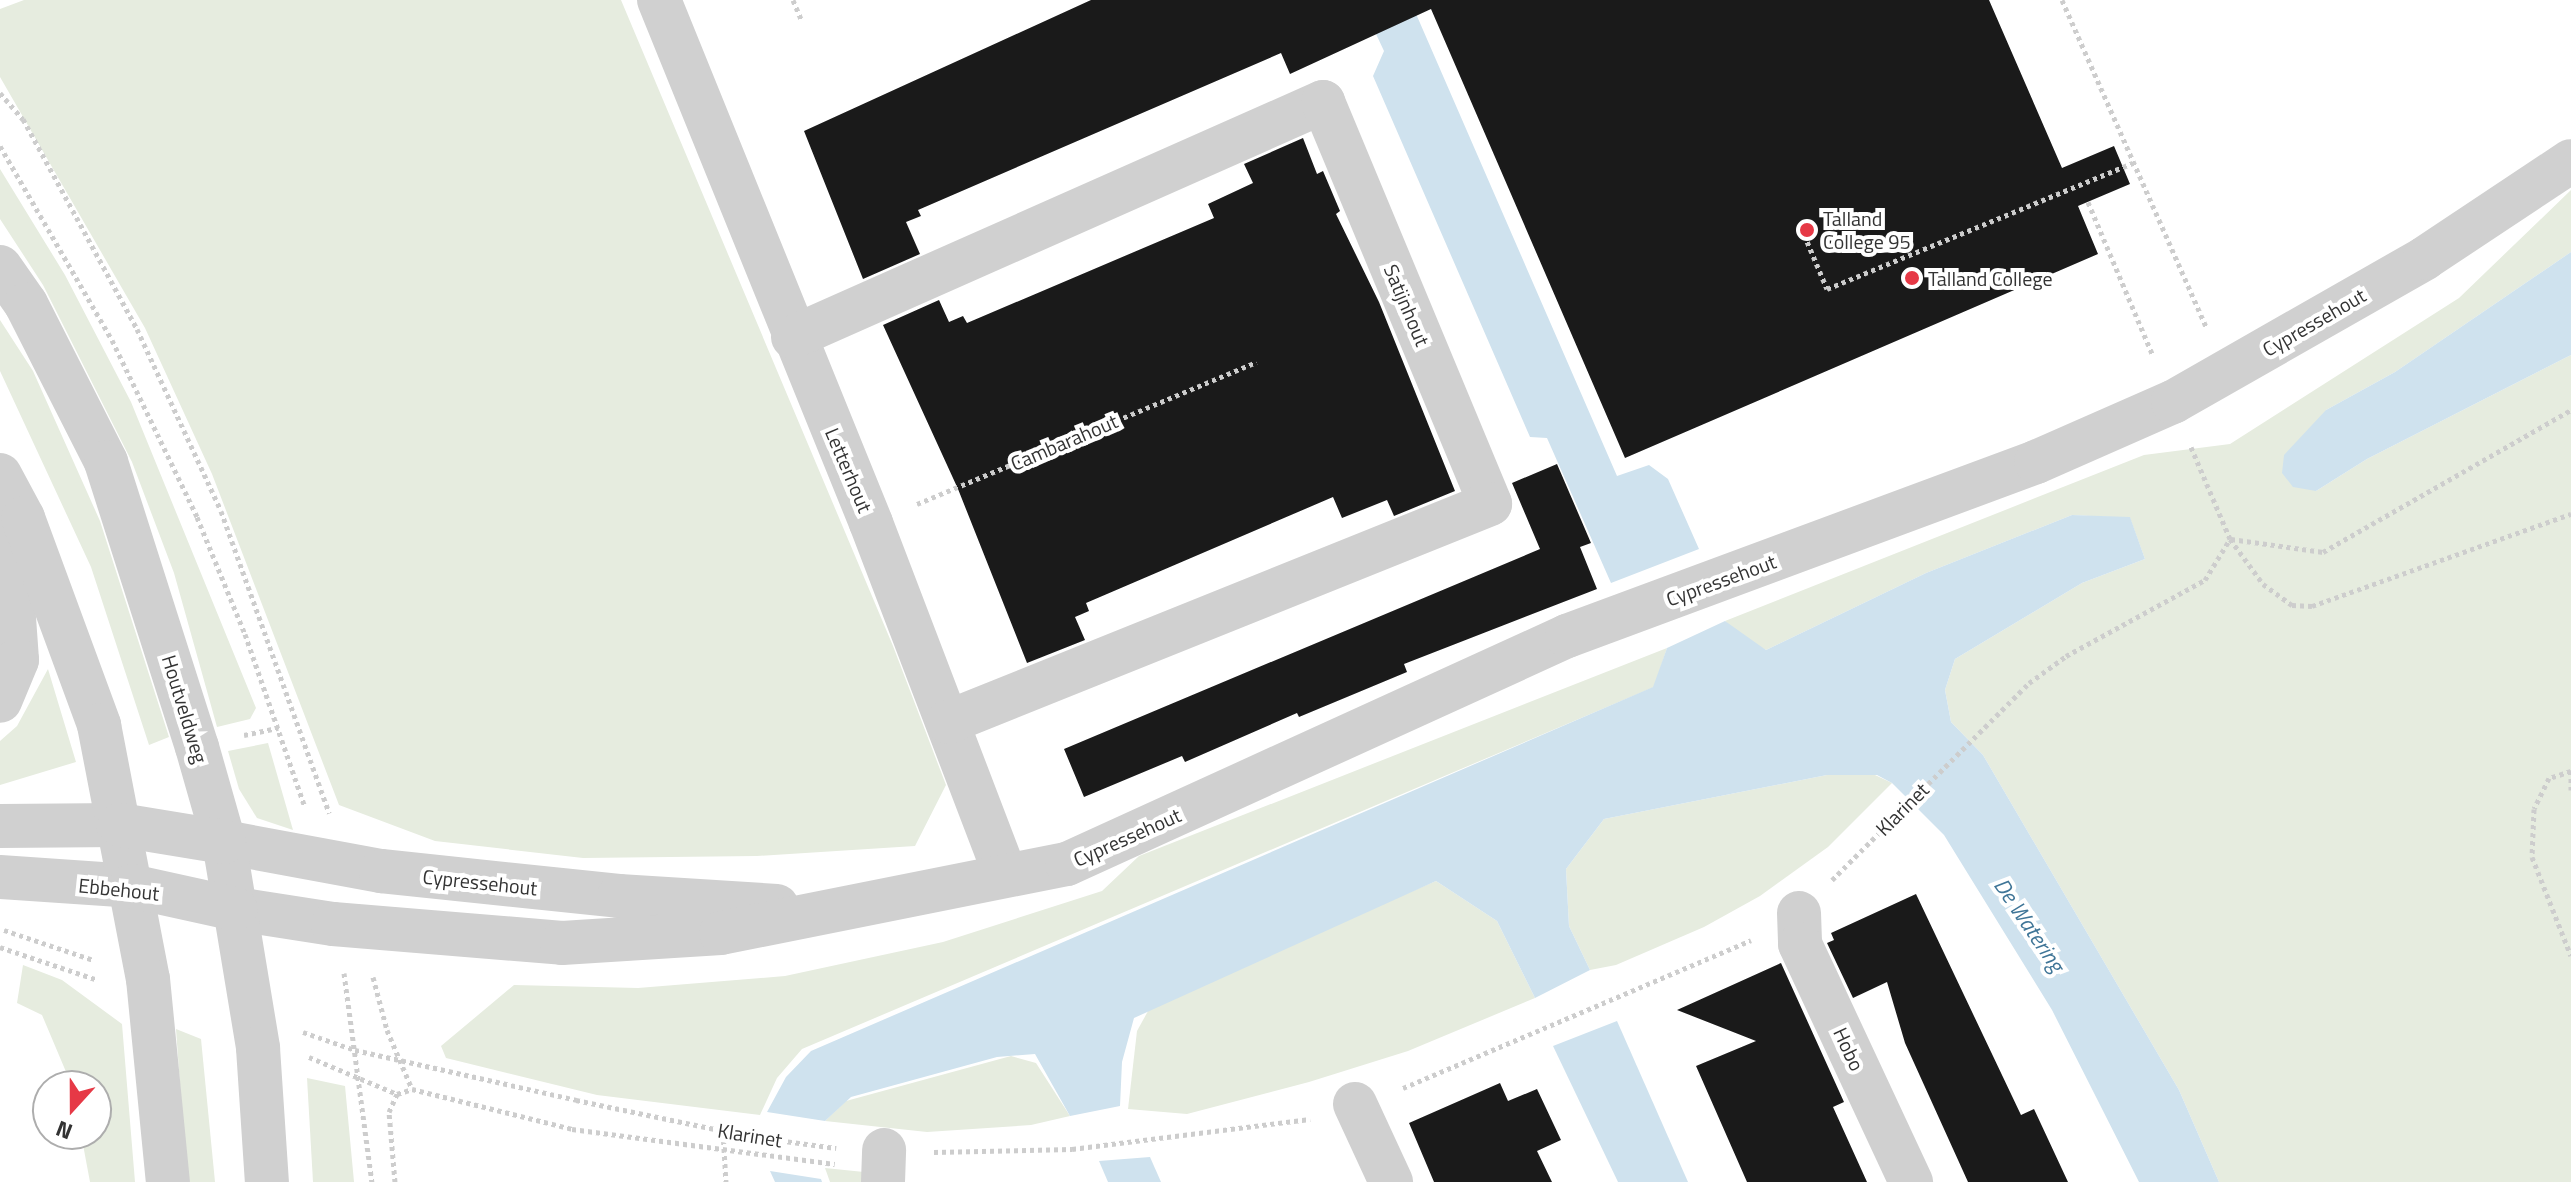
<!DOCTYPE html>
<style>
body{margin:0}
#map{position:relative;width:2571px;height:1182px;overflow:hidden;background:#fff;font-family:"Titillium Web",sans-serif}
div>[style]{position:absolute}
.green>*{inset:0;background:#e6ecdf}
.water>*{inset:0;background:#cfe2ee}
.building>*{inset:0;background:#1a1a1a}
.path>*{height:5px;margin-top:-2.5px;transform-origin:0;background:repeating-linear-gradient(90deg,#cdcdcd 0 4px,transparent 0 8px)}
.minor>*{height:44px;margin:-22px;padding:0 22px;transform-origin:22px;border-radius:22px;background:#d0d0d0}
.tertiary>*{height:44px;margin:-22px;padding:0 22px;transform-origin:22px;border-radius:22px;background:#d0d0d0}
.dots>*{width:22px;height:22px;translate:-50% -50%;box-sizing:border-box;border:4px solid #fff;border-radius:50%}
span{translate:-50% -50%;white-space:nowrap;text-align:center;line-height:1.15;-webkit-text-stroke:8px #fff;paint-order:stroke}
.poi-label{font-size:20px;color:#333}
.left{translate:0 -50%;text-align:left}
.street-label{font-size:20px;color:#333}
.water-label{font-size:22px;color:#3f7597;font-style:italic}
.north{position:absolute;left:32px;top:1070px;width:80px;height:80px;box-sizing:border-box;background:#fff;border:2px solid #adadad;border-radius:50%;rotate:201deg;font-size:22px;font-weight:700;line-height:32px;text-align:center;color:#333}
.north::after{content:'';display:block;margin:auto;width:28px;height:36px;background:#e63946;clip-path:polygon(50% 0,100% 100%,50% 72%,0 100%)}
</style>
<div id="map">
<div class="green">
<i style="clip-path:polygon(24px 0,621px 0,893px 646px,946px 785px,915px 846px,757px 856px,583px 858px,435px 841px,339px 805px,212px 474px,145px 328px,0 77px,0 9px)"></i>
<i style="clip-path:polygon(0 169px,65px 275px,131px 402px,256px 708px,250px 719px,217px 727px,174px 573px,132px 462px,43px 285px,0 219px)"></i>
<i style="clip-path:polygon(2571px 190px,2571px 252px,2395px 372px,2326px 410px,2316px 491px,2367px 459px,2571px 355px,2571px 1182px,2219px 1182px,2179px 1090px,1983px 755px,1951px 722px,1945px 690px,1955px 659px,2082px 583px,2145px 559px,2130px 518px,2072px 515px,1926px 573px,1766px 650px,1743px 639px,1725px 621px,2144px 455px,2230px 444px,2459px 298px)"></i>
<i style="clip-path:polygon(0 320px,33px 371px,100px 521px,169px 737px,149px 745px,91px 567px,0 371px)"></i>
<i style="clip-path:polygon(1667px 648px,1654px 687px,802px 1049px,777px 1078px,760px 1115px,597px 1095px,446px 1058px,441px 1046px,514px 985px,638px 988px,785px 976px,943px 942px,1102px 891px,1139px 856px)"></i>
<i style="clip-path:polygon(48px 669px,76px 762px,0 785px,0 741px,17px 726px)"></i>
<i style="clip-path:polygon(268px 743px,293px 830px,257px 818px,239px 789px,228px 751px)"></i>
<i style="clip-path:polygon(1827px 775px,1875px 775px,1892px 783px,1828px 847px,1760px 896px,1704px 927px,1616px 965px,1590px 970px,1569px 926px,1566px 869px,1604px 819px)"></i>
<i style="clip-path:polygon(1436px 881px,1497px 921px,1535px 998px,1408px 1051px,1309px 1082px,1187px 1114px,1128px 1109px,1137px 1031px,1153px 1002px)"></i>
<i style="clip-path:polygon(23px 965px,62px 980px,122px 1024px,135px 1182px,90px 1182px,81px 1134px,96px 1134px,96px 1086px,72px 1086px,42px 1015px,17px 1003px)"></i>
<i style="clip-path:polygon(176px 1029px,201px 1039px,215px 1182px,187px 1182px)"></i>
<i style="clip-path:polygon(1011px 1056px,1036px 1063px,1070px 1116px,1031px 1125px,927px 1132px,825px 1121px,846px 1101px)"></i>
<i style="clip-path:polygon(307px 1078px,345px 1086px,354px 1182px,313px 1182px)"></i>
<i style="clip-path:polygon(825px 1168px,864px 1172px,865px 1182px,830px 1182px)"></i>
</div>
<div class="water">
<i style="clip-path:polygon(1360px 0,1410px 0,1617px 476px,1649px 465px,1668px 479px,1699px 549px,1611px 583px,1547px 438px,1530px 437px,1373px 76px,1384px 51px)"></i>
<i style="clip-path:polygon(2571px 252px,2571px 355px,2367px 459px,2316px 491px,2293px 487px,2282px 473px,2284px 455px,2326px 410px,2395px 372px)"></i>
<i style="clip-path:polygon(2072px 515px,2130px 517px,2145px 559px,2082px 583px,1955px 659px,1945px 690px,1951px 722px,1983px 755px,2179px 1090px,2219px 1182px,2139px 1182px,2052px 1010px,1944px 835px,1892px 783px,1877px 775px,1827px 775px,1604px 819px,1566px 869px,1569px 926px,1590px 970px,1535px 998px,1497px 921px,1436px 881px,1134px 1018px,1122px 1062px,1120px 1106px,1070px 1116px,1035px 1054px,997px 1057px,851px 1097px,825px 1121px,767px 1112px,786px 1077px,811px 1051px,1653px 687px,1667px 648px,1725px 621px,1766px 650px,1926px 573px)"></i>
<i style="clip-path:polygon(1617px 1021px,1688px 1182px,1618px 1182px,1553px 1046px)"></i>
<i style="clip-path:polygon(1150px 1157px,1161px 1182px,1108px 1182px,1099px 1161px)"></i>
<i style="clip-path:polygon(770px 1171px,821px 1179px,822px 1182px,775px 1182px)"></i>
</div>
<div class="building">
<i style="clip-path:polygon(1091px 0,1989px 0,2062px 168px,2114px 146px,2130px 184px,2078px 206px,2098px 254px,1625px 458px,1431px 9px,1290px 74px,1281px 53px,918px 210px,921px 216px,906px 222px,920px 254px,863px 279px,804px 131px)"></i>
<i style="clip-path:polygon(1303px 138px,1317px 174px,1323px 171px,1340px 211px,1336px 214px,1379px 302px,1455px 491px,1394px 516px,1387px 500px,1342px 518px,1333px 497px,1086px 603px,1089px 611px,1075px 617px,1085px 640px,1027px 663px,958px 489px,883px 325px,939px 300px,949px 322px,963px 316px,967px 323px,1214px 218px,1208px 204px,1253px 183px,1244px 164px)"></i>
<i style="clip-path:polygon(1557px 464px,1591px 543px,1580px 547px,1597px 589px,1404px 664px,1407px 672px,1299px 717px,1297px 713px,1185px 762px,1182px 756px,1084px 797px,1064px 749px,1540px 549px,1512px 483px)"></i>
<i style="clip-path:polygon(1916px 894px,2021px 1115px,2034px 1109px,2068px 1182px,1968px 1182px,1905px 1043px,1887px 982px,1853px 998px,1827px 943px,1834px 940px,1831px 933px)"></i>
<i style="clip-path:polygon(1781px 963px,1844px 1102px,1833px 1107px,1867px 1182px,1747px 1182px,1696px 1066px,1756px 1041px,1677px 1010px)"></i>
<i style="clip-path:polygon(1500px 1083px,1508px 1101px,1537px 1089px,1561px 1140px,1537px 1151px,1552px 1182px,1434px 1182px,1409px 1123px)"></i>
</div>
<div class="path">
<i style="left:793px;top:0;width:23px;rotate:67deg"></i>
<i style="left:2062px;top:0;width:357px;rotate:66.2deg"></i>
<i style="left:0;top:93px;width:35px;rotate:49deg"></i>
<i style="left:23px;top:119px;width:239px;rotate:61.5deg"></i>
<i style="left:137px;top:329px;width:200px;rotate:65.2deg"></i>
<i style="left:221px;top:511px;width:321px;rotate:70.3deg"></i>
<i style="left:0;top:146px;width:224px;rotate:60deg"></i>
<i style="left:112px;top:340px;width:196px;rotate:64.3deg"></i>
<i style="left:197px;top:517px;width:126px;rotate:67.7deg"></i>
<i style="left:245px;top:634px;width:183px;rotate:70.9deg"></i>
<i style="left:2088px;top:202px;width:167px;rotate:67.1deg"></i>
<i style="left:1801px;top:227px;width:67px;rotate:67.2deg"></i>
<i style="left:1827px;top:289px;width:331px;rotate:-22.4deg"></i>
<i style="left:2191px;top:447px;width:100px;rotate:67deg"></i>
<i style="left:2230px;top:539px;width:56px;rotate:53.7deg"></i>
<i style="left:2263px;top:584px;width:36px;rotate:36deg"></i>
<i style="left:2292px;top:605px;width:20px;rotate:3deg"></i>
<i style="left:2312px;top:606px;width:275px;rotate:-19.6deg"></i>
<i style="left:917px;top:504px;width:368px;rotate:-22.7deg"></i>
<i style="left:2231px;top:539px;width:93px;rotate:8deg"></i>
<i style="left:2323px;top:552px;width:286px;rotate:-29.8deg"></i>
<i style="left:244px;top:735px;width:35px;rotate:-12deg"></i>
<i style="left:2571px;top:790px;width:19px;rotate:-90deg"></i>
<i style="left:2571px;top:771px;width:23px;rotate:162deg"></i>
<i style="left:2549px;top:778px;width:34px;rotate:116deg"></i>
<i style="left:2534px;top:809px;width:48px;rotate:92.4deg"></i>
<i style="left:2532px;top:857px;width:106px;rotate:68.5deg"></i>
<i style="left:1832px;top:880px;width:279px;rotate:-45deg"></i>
<i style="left:2029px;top:683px;width:46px;rotate:-36.1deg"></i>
<i style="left:2066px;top:656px;width:158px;rotate:-28.7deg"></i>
<i style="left:2205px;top:580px;width:48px;rotate:-58.6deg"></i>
<i style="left:4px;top:930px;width:94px;rotate:18.6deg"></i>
<i style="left:0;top:947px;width:103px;rotate:18.6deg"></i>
<i style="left:344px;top:973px;width:211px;rotate:82.4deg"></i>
<i style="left:373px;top:977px;width:55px;rotate:75.2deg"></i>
<i style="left:387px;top:1030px;width:64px;rotate:67deg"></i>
<i style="left:303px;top:1032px;width:55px;rotate:19.1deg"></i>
<i style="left:355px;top:1050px;width:227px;rotate:12.7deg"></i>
<i style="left:576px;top:1100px;width:176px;rotate:11.8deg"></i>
<i style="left:748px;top:1136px;width:89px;rotate:7.8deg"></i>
<i style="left:309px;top:1057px;width:95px;rotate:22.8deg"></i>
<i style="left:397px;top:1094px;width:16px;rotate:-18deg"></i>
<i style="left:412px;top:1089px;width:165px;rotate:14deg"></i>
<i style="left:572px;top:1129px;width:265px;rotate:7.6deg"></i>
<i style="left:1403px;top:1088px;width:378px;rotate:-23deg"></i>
<i style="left:723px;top:1132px;width:50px;rotate:86.6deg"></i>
<i style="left:934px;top:1152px;width:138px;rotate:-1.2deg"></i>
<i style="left:1072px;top:1149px;width:240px;rotate:-7.2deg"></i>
<i style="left:395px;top:1182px;width:70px;rotate:-94.9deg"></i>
<i style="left:389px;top:1112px;width:20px;rotate:-66deg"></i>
</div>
<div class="minor">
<i style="left:659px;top:0;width:564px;rotate:67.93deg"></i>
<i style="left:871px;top:523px;width:375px;rotate:69.1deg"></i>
<i style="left:793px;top:337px;width:580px;rotate:-23.91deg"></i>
<i style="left:1323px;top:102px;width:435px;rotate:67.4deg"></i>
<i style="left:1490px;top:504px;width:584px;rotate:158.09deg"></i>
<i style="left:0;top:510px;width:39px;rotate:77deg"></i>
<i style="left:9px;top:548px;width:112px;rotate:85.9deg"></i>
<i style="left:17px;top:660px;width:44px;rotate:112.5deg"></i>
<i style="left:0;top:826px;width:120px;rotate:-0.5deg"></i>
<i style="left:224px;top:842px;width:160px;rotate:10.5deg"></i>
<i style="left:381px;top:871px;width:239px;rotate:6deg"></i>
<i style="left:619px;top:896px;width:158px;rotate:3.6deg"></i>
<i style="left:0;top:877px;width:131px;rotate:3.9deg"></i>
<i style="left:236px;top:909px;width:98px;rotate:8.8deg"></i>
<i style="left:333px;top:924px;width:230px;rotate:4.7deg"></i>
<i style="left:562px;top:943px;width:159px;rotate:-3.6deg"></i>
<i style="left:721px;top:933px;width:353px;rotate:-11.3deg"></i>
<i style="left:1067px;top:864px;width:550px;rotate:-24.51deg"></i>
<i style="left:1567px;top:636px;width:500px;rotate:-20.35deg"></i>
<i style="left:2036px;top:462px;width:150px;rotate:-23.7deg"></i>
<i style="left:2173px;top:402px;width:290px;rotate:-29.7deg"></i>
<i style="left:2425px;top:258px;width:175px;rotate:-33.6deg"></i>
<i style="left:1799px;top:913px;width:31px;rotate:88deg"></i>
<i style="left:1800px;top:944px;width:263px;rotate:65deg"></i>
<i style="left:1355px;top:1104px;width:86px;rotate:65.2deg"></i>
<i style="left:883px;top:1182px;width:32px;rotate:-88deg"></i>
</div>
<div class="tertiary">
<i style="left:0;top:267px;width:45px;rotate:54.9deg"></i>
<i style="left:26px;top:304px;width:177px;rotate:63.1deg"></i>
<i style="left:106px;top:462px;width:299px;rotate:72.3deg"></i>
<i style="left:197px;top:747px;width:99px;rotate:74.1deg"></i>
<i style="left:224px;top:842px;width:209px;rotate:80.6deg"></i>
<i style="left:258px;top:1048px;width:134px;rotate:86.2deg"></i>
<i style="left:0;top:475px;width:49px;rotate:61.9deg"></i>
<i style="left:23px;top:518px;width:221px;rotate:69.8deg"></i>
<i style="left:99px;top:725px;width:259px;rotate:79.1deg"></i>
<i style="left:148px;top:979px;width:204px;rotate:84.4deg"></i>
<i style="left:120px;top:825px;width:105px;rotate:9.3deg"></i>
<i style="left:131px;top:886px;width:107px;rotate:12.4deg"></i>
</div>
<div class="dots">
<i style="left:1807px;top:230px;background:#e63946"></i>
<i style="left:1912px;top:278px;background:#e63946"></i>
</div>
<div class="poi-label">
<span class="left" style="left:1823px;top:230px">Talland<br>College 95</span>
<span class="left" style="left:1928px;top:278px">Talland College</span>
</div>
<div class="street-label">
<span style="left:1407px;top:305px;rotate:67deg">Satijnhout</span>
<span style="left:2314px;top:322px;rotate:-30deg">Cypressehout</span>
<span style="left:1064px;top:442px;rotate:-23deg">Cambarahout</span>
<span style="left:849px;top:470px;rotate:67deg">Letterhout</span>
<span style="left:1721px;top:580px;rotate:-20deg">Cypressehout</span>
<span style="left:185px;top:709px;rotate:73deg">Houtveldweg</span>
<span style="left:1902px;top:809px;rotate:-45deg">Klarinet</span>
<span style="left:1127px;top:837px;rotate:-24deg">Cypressehout</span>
<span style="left:480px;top:882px;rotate:6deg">Cypressehout</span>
<span style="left:119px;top:889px;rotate:6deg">Ebbehout</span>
<span style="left:1849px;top:1049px;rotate:65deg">Hobo</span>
<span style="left:750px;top:1135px;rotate:9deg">Klarinet</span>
</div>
<div class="water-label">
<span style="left:2029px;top:925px;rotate:56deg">De Watering</span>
</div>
<div class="north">N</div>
</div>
